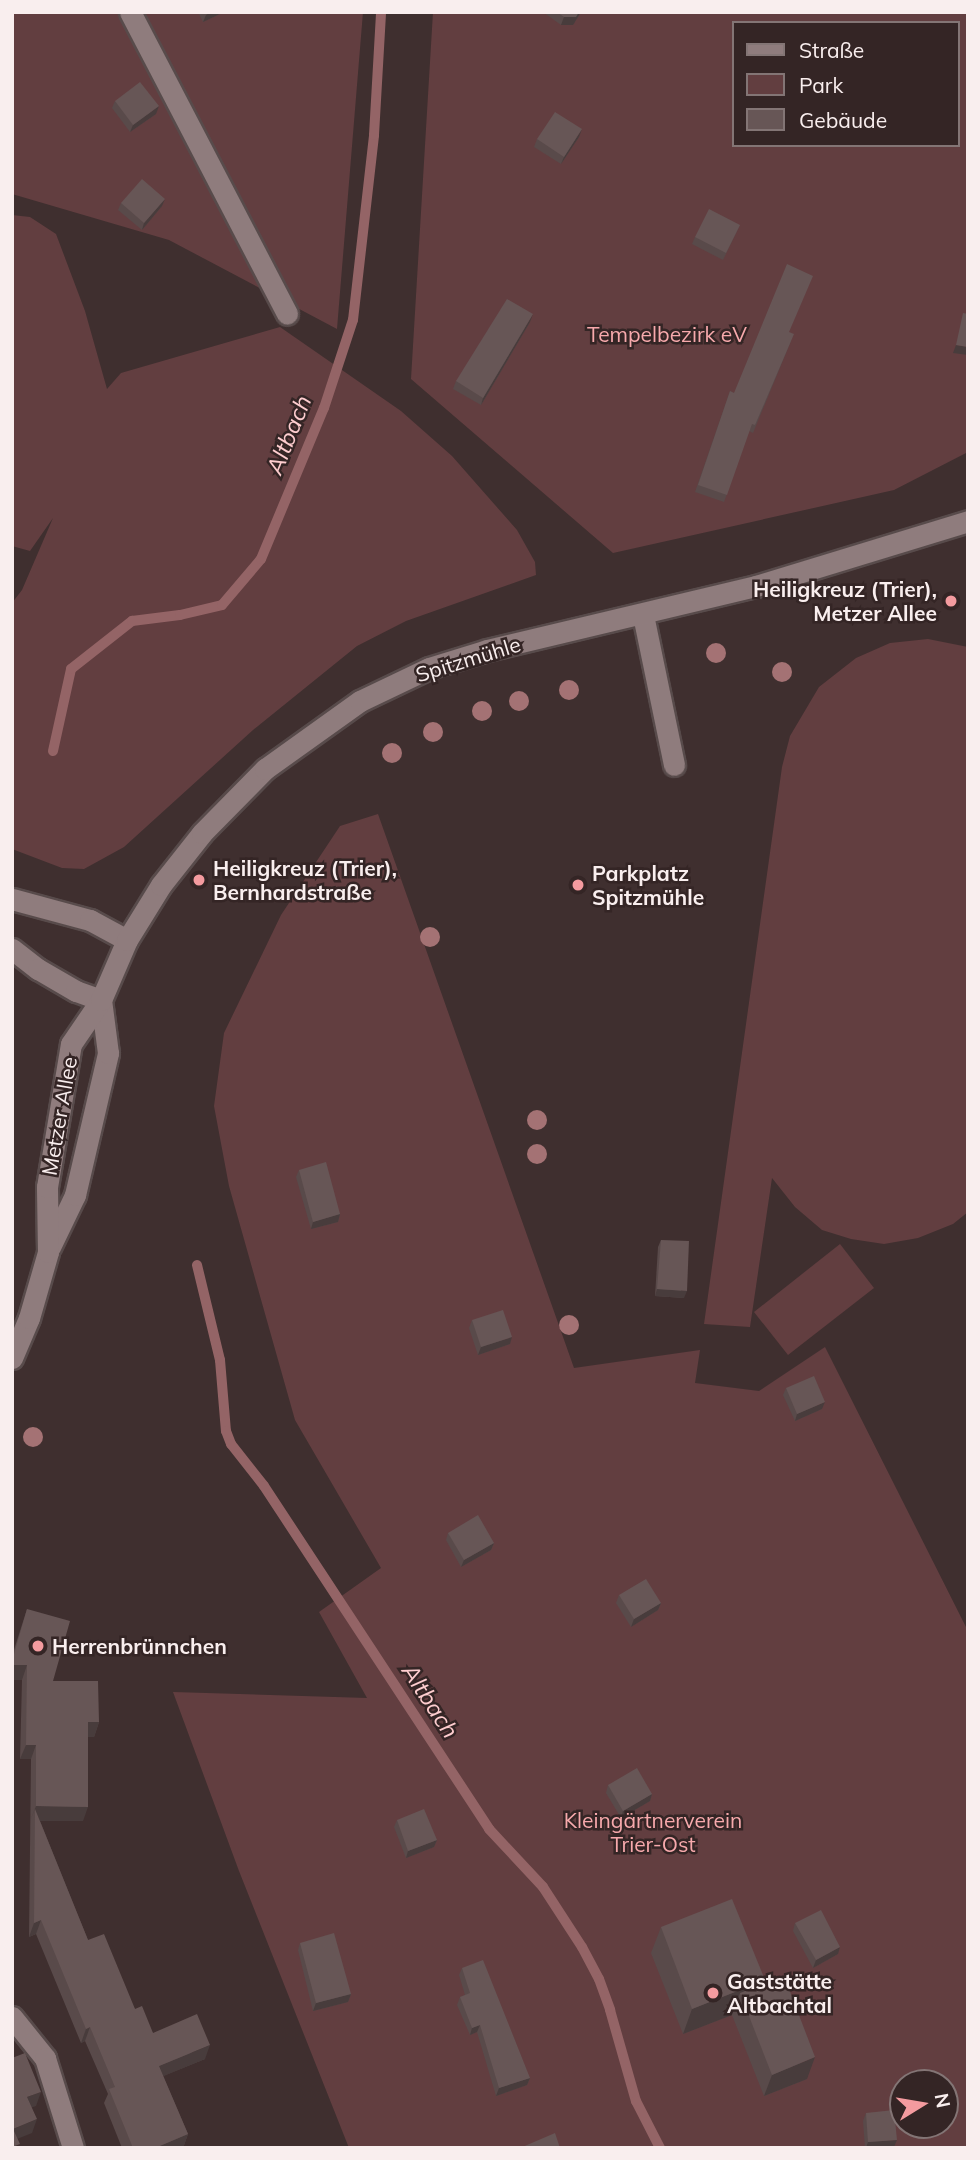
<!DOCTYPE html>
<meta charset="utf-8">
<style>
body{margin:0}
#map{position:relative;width:980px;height:2160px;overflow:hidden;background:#3f2f2f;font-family:Mulish,sans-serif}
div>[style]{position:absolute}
.green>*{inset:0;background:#623e40}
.stream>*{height:10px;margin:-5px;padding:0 5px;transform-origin:5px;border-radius:5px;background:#946466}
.roads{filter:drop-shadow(2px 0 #584b4b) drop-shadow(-2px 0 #584b4b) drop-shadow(0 2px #584b4b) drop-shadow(0 -2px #584b4b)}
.lane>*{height:21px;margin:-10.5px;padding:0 10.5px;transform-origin:10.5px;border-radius:10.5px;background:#8f7c7d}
.street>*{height:21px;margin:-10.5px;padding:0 10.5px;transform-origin:10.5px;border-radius:10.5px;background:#8f7c7d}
.secondary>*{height:21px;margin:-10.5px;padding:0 10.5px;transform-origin:10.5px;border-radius:10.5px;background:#8f7c7d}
.trees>*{width:20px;height:20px;margin:-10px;border-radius:50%;background:#a47274}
.wall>*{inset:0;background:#594a4a}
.shaded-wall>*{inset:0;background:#483c3c}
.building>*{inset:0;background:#675656}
.dots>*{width:19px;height:19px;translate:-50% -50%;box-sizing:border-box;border:4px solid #342525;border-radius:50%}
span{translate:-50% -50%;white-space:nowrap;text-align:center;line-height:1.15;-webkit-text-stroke:5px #342525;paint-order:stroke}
.park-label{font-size:21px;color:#f7a9ac}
.poi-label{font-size:21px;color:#f9eeee;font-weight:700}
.right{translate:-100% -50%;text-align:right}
.left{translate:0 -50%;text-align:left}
.street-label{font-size:21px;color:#f9eeee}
.water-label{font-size:23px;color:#fecdcf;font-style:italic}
.frame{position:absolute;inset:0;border:14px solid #f9eeee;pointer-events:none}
.legend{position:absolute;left:732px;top:21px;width:228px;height:126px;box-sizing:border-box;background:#342525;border:2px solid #837575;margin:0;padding:9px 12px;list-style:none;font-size:21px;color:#f9eeee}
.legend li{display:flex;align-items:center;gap:14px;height:35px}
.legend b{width:35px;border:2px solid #837575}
.north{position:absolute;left:889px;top:2069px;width:70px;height:70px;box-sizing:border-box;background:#342525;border:2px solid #837575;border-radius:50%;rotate:79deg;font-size:19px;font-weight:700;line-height:28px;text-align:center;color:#f9eeee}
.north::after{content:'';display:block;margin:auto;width:24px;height:32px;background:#f49b9f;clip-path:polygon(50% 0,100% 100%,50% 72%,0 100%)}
</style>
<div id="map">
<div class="green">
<i style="clip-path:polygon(12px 12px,363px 12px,337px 329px,169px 240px,12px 194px)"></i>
<i style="clip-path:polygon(evenodd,433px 12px,968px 12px,968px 452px,894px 490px,613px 553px,411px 379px,433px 12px,733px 23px,957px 23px,957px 145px,733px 145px,733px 23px)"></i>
<i style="clip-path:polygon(12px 215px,30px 217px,56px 234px,85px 311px,107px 389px,121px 373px,280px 327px,401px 411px,452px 456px,517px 530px,535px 562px,536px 575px,406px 621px,357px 646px,253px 730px,124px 847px,84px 869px,62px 868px,12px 849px,12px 603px,22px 590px,53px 518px,30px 551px,12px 546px)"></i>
<i style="clip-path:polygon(928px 639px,968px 647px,968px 1212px,953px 1224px,918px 1238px,884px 1244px,851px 1239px,822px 1230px,795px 1207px,772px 1178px,750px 1327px,704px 1324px,782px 767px,790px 736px,819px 687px,856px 658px,890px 643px)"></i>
<i style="clip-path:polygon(evenodd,378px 814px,574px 1368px,700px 1350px,695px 1383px,759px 1391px,825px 1347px,968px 1631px,968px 2148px,349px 2148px,239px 1871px,173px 1692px,367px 1698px,319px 1612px,381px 1568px,295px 1420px,229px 1186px,214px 1106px,224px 1033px,281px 915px,340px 826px,378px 814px,903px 2083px,945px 2083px,945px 2125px,903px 2125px,903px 2083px)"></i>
<i style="clip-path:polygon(840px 1244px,874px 1288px,788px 1355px,754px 1312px)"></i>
</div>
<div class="stream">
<i style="left:53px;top:751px;width:84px;rotate:-77.6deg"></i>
<i style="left:71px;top:669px;width:78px;rotate:-38.2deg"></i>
<i style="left:132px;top:621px;width:48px;rotate:-7.1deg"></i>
<i style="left:180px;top:615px;width:43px;rotate:-13.4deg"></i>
<i style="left:222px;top:605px;width:60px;rotate:-49.7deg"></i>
<i style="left:261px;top:559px;width:164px;rotate:-67.4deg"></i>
<i style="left:324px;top:408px;width:93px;rotate:-71.8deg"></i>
<i style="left:353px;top:320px;width:186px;rotate:-83.5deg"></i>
<i style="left:374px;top:135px;width:123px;rotate:-86.7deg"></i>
<i style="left:197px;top:1265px;width:98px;rotate:76.4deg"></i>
<i style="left:220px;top:1360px;width:71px;rotate:85.2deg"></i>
<i style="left:226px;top:1431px;width:14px;rotate:69deg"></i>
<i style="left:231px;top:1444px;width:53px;rotate:51.8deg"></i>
<i style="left:264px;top:1486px;width:410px;rotate:56.7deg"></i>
<i style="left:489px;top:1829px;width:79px;rotate:47deg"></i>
<i style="left:543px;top:1887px;width:72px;rotate:57deg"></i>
<i style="left:582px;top:1947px;width:36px;rotate:62deg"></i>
<i style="left:599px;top:1979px;width:33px;rotate:70deg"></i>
<i style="left:610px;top:2010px;width:95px;rotate:74.1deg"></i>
<i style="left:636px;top:2101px;width:53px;rotate:62.9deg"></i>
</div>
<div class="roads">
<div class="lane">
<i style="left:130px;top:12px;width:340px;rotate:62.5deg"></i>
<i style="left:643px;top:615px;width:153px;rotate:78.3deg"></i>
</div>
<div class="street">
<i style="left:12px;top:899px;width:81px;rotate:15.1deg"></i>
<i style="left:90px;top:920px;width:42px;rotate:28.4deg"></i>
<i style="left:12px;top:949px;width:33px;rotate:38deg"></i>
<i style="left:38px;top:969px;width:44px;rotate:30.1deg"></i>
<i style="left:76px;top:991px;width:27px;rotate:20deg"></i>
<i style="left:12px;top:2017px;width:53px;rotate:51.2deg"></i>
<i style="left:45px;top:2058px;width:94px;rotate:72.7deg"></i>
</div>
<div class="secondary">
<i style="left:50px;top:1247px;width:58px;rotate:-64.3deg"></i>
<i style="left:75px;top:1195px;width:146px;rotate:-76.9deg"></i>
<i style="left:108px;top:1053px;width:53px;rotate:-97.5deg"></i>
<i style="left:12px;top:1358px;width:43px;rotate:-67deg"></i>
<i style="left:29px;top:1318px;width:69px;rotate:-73.9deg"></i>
<i style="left:48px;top:1252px;width:65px;rotate:-90.9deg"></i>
<i style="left:47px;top:1187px;width:145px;rotate:-80.5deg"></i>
<i style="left:71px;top:1044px;width:53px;rotate:-55.7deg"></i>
<i style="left:101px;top:1000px;width:65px;rotate:-66.6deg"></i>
<i style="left:127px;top:940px;width:65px;rotate:-58.3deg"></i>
<i style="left:161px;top:885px;width:66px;rotate:-51.7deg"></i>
<i style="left:202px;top:833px;width:90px;rotate:-45.5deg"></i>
<i style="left:265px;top:769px;width:117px;rotate:-35.6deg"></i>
<i style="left:360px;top:701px;width:76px;rotate:-25.6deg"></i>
<i style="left:429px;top:668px;width:61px;rotate:-17.2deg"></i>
<i style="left:487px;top:650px;width:277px;rotate:-13.4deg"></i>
<i style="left:756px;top:586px;width:222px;rotate:-17deg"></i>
</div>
</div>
<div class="trees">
<i style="left:716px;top:653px"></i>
<i style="left:782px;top:672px"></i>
<i style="left:569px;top:690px"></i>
<i style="left:519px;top:701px"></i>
<i style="left:482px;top:711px"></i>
<i style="left:433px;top:732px"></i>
<i style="left:392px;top:753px"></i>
<i style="left:430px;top:937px"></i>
<i style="left:537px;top:1120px"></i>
<i style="left:537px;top:1154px"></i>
<i style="left:569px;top:1325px"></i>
<i style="left:33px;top:1437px"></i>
</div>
<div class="wall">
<i style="clip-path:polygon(198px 12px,224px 12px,203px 22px)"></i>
<i style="clip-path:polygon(543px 12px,581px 12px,573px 25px,561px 25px)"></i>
<i style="clip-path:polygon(115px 101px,156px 114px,130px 132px,112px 108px)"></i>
<i style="clip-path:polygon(579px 137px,561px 164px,534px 147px,537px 139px)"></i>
<i style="clip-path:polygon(121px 203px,162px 206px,142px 230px,118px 210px)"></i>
<i style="clip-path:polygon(740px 225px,723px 260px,692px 244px,695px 237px)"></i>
<i style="clip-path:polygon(530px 322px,481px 405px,453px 389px,456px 381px)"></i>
<i style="clip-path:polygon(789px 332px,791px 341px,753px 433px,749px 431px,724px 502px,695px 492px,730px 391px,734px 393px)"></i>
<i style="clip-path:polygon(299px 1170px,340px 1214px,338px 1222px,311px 1229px,296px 1177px)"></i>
<i style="clip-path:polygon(661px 1240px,684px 1298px,655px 1296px,658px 1247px)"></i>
<i style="clip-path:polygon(472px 1320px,510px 1344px,478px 1355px,469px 1328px)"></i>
<i style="clip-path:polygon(786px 1388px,822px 1409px,795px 1421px,783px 1395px)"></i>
<i style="clip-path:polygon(448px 1533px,494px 1543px,491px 1550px,461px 1567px,446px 1540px)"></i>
<i style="clip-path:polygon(619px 1595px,661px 1603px,658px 1610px,631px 1627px,616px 1603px)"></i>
<i style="clip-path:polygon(27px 1609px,53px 1681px,99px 1722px,94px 1737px,88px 1737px,83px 1821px,40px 1821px,88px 1940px,135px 2009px,153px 2033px,205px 2059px,163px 2076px,188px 2134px,183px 2148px,122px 2148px,104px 2103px,108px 2094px,85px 2041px,81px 2043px,36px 1934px,29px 1937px,31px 1759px,20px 1759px,22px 1680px,12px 1680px,12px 1656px)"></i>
<i style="clip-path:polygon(608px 1785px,652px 1794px,650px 1801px,621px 1818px,606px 1793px)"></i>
<i style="clip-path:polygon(397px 1820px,437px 1840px,434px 1847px,406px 1858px,394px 1827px)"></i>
<i style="clip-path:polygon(795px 1923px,838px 1954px,813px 1968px,793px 1931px)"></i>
<i style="clip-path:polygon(661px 1927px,765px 1980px,763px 1984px,807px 2079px,764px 2096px,732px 2015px,683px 2034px,651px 1953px)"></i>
<i style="clip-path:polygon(300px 1943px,351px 1994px,348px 2002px,313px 2011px,298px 1950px)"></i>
<i style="clip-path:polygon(462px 1968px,530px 2078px,527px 2085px,496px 2096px,477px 2032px,470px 2035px,457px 2005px,460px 1997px,465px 1995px,459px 1975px)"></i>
<i style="clip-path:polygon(866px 2113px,894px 2147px,865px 2148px,863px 2121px)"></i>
</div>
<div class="shaded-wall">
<i style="clip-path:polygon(211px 12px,224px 12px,203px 22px,206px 15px)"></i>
<i style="clip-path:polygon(579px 12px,581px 12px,573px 25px,561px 25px,564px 17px)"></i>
<i style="clip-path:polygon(159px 106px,156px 114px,130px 132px,133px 125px)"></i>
<i style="clip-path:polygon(582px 129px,579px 137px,561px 164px,564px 157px)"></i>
<i style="clip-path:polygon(165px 199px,162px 206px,142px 230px,144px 223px)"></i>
<i style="clip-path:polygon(533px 314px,530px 322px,481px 405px,483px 398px)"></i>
<i style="clip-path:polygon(956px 345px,968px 347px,968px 355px,953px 353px)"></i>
<i style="clip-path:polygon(340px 1214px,338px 1222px,311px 1229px,313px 1222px)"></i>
<i style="clip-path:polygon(657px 1289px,687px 1291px,684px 1298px,655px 1296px)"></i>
<i style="clip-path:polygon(512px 1337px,510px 1344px,478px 1355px,481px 1347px)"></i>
<i style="clip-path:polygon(825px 1402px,822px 1409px,795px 1421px,797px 1414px)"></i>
<i style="clip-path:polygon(494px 1543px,491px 1550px,461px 1567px,464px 1560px)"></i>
<i style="clip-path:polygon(661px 1603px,658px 1610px,631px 1627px,634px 1619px)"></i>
<i style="clip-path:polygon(12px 1665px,27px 1665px,22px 1680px,12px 1680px)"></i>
<i style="clip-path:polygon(88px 1722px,99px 1722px,94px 1737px,83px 1737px)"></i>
<i style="clip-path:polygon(26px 1745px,36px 1745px,31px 1759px,20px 1759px)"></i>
<i style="clip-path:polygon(652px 1794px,650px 1801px,621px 1818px,623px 1811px)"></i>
<i style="clip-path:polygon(36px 1806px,88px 1807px,83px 1821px,35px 1821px,35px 1809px,30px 1821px)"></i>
<i style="clip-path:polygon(437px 1840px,434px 1847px,406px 1858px,408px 1851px)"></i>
<i style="clip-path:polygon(41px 1920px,36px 1934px,29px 1937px,34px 1923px)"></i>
<i style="clip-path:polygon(840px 1947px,838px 1954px,813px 1968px,816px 1960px)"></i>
<i style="clip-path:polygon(765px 1980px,755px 2006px,740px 1993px,732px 2015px,683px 2034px,692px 2009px)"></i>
<i style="clip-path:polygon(351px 1994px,348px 2002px,313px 2011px,316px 2003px)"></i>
<i style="clip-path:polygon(480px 2025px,477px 2032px,470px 2035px,472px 2028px)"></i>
<i style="clip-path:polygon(90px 2027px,85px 2041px,81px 2043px,86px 2029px)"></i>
<i style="clip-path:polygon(210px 2045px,205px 2059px,154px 2080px,159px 2066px)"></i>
<i style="clip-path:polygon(815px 2057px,807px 2079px,764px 2096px,772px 2075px)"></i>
<i style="clip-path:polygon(530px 2078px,527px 2085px,496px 2096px,499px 2088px)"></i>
<i style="clip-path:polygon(41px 2092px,36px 2106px,22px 2111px,27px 2097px)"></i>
<i style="clip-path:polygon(37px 2119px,32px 2133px,12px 2141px,13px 2129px)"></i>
<i style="clip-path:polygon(188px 2134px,183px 2148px,155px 2148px)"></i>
<i style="clip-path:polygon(897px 2140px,894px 2147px,866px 2148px,868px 2142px)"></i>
</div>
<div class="building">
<i style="clip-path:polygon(557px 12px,579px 12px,576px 17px,564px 17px)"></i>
<i style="clip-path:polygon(140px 82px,159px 106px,133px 125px,115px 101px)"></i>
<i style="clip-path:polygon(555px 112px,582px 129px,564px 157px,537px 139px)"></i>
<i style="clip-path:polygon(142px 179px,165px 199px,144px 223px,121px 203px)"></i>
<i style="clip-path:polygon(709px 209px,740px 225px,726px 253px,695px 237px)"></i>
<i style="clip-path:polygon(787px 264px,813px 276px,789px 332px,794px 334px,755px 425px,752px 424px,727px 495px,698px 485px,730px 391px,734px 393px)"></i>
<i style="clip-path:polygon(507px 299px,533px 314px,483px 398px,456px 381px)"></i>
<i style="clip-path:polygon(963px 313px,968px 314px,968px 347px,956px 345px)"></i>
<i style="clip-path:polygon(326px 1162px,340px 1214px,313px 1222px,299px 1170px)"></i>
<i style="clip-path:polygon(661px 1240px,689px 1241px,687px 1291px,657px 1289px)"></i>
<i style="clip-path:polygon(503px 1310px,512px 1337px,481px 1347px,472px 1320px)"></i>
<i style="clip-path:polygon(814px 1376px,825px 1402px,797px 1414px,786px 1388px)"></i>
<i style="clip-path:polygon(478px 1515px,494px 1543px,464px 1560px,448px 1533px)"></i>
<i style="clip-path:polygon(646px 1579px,661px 1603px,634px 1619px,619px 1595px)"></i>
<i style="clip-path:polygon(27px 1609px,70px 1621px,53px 1681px,98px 1681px,99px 1722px,88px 1722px,88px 1807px,36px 1806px,36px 1745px,26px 1745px,27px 1665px,12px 1665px,12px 1661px)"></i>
<i style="clip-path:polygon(637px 1768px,652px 1794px,623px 1811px,608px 1785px)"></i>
<i style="clip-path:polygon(35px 1809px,88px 1940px,104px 1934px,135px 2009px,142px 2006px,153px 2033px,197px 2014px,210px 2045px,159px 2066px,188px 2134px,155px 2148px,133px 2148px,109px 2089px,115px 2087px,90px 2027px,86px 2029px,41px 1920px,34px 1923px)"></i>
<i style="clip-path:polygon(424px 1809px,437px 1840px,408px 1851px,397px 1820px)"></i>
<i style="clip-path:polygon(732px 1899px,765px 1980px,692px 2009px,661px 1927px)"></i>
<i style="clip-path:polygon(821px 1910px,840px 1947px,816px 1960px,795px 1923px)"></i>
<i style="clip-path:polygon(334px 1933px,351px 1994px,316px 2003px,300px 1943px)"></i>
<i style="clip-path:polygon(483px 1960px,530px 2078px,499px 2088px,480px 2025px,472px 2028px,460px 1997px,470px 1993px,462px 1968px)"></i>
<i style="clip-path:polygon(784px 1976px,815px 2057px,772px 2075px,740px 1993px)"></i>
<i style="clip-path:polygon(25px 2053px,41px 2092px,27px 2097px,37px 2119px,13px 2129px,20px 2144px,12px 2147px,12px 2058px)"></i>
<i style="clip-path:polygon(894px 2110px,897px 2140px,868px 2142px,866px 2113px)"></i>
<i style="clip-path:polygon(555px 2133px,560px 2148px,520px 2148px)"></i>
</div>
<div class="dots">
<i style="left:951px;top:601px;background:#f49b9f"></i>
<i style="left:199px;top:880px;background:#f49b9f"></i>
<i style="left:578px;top:885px;background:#f49b9f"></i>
<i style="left:38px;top:1646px;background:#f49b9f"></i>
<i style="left:713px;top:1993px;background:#f49b9f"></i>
</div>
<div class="park-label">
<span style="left:667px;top:334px">Tempelbezirk eV</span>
<span style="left:653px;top:1832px">Kleingärtnerverein<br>Trier-Ost</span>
</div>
<div class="poi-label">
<span class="right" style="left:937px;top:601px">Heiligkreuz (Trier),<br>Metzer Allee</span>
<span class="left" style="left:213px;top:880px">Heiligkreuz (Trier),<br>Bernhardstraße</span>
<span class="left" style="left:592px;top:885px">Parkplatz<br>Spitzmühle</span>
<span class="left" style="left:52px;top:1646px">Herrenbrünnchen</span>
<span class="left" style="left:727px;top:1993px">Gaststätte<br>Altbachtal</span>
</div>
<div class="street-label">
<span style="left:468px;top:659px;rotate:-17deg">Spitzmühle</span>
<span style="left:59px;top:1116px;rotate:-80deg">Metzer Allee</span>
</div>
<div class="water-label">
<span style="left:289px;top:435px;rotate:-68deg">Altbach</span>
<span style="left:430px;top:1701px;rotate:57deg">Altbach</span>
</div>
<div class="frame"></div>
<ul class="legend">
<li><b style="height:9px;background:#8f7c7d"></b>Straße</li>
<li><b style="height:19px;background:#623e40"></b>Park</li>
<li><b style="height:19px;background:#675656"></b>Gebäude</li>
</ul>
<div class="north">N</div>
</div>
